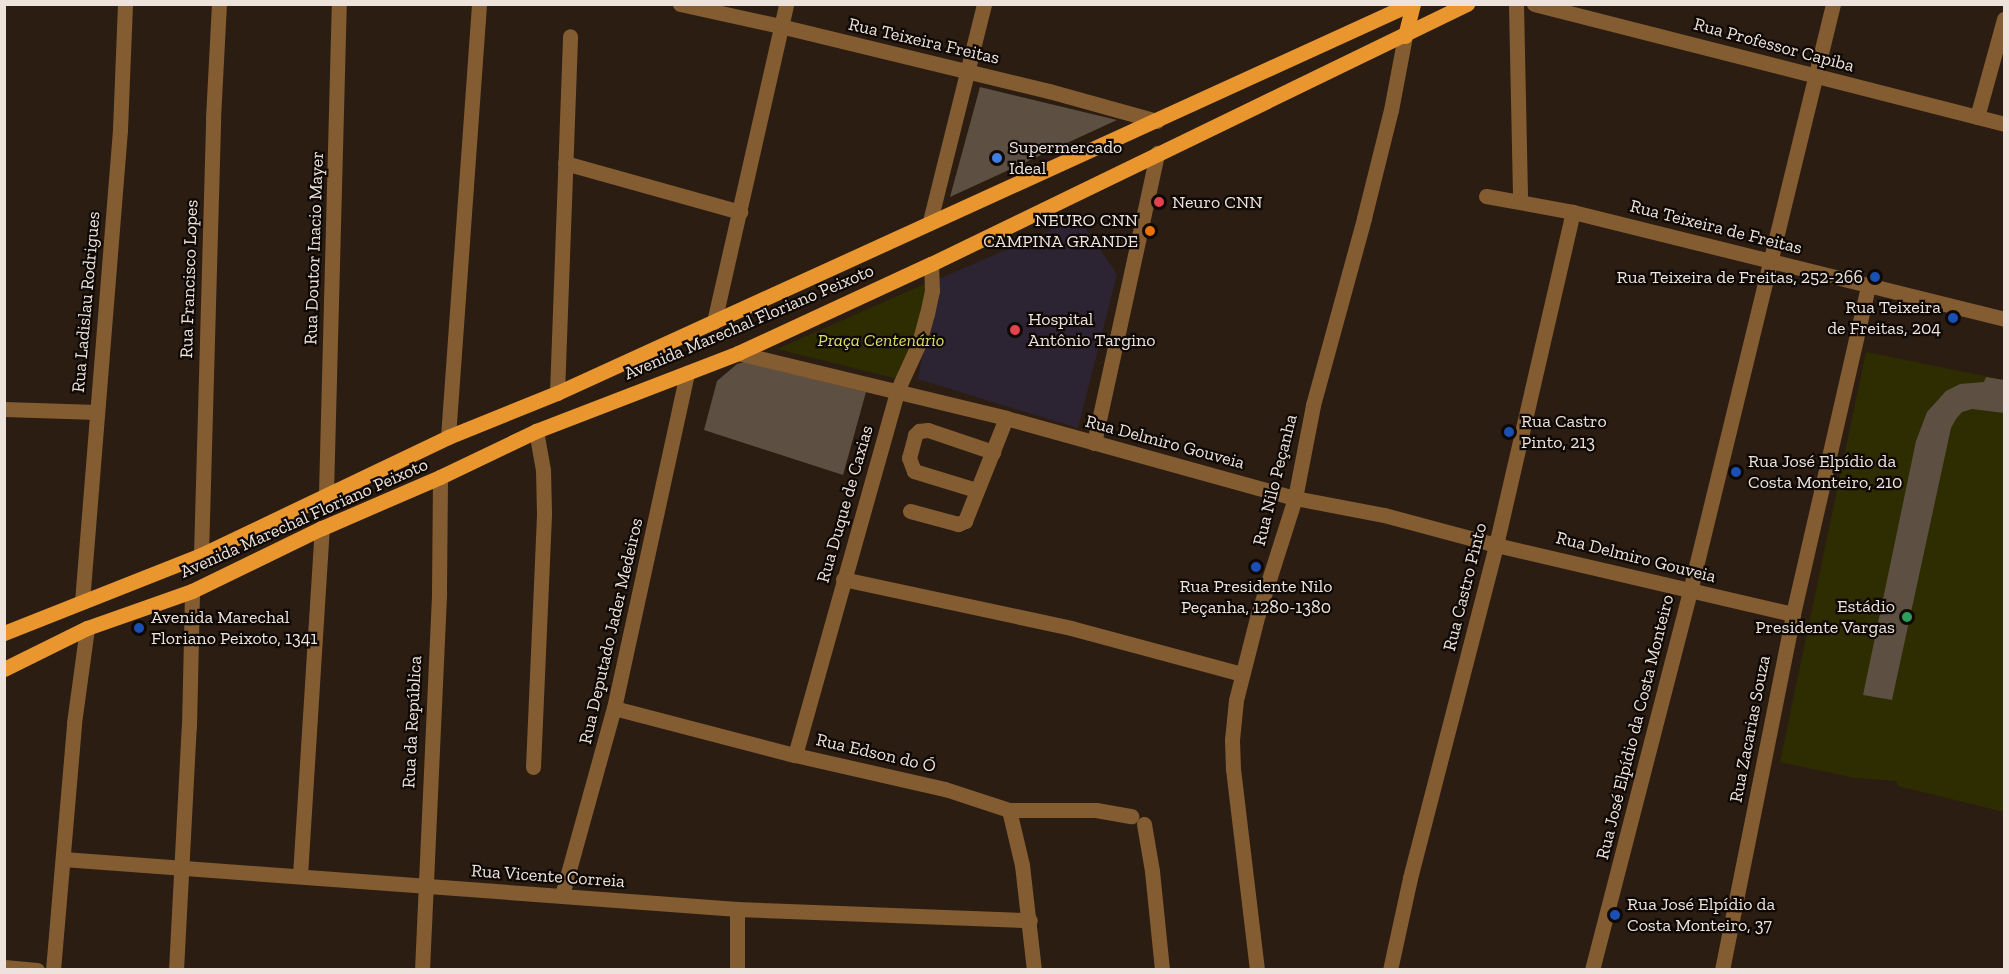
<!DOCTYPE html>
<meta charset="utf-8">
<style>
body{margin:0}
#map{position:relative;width:2009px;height:974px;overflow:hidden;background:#2c1d13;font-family:"Zilla Slab",serif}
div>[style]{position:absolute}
.medical>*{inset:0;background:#2d2433}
.green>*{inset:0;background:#2d2d01}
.building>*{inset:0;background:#5d4f41}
.minor>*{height:15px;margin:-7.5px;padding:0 7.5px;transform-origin:7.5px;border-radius:7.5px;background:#845c31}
.major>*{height:15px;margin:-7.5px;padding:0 7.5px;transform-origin:7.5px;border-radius:7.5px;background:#e9962e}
.dots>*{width:16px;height:16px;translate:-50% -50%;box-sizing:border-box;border:3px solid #0f0905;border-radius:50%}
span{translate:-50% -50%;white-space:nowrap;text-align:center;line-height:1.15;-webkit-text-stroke:4.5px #0f0905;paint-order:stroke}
.street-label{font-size:18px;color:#ede3dc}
.poi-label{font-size:18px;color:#ede3dc}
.left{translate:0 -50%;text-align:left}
.right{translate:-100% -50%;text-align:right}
.park-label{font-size:18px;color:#dcde64;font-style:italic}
.frame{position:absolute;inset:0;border:6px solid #ede3dc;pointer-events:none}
</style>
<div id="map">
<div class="medical">
<i style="clip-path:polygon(1078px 218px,1117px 274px,1078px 428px,918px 379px,937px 280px)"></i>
</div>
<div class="green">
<i style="clip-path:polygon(927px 283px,906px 381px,777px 349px)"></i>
<i style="clip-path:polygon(1866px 352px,2004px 380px,2004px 812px,1898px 786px,1896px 781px,1855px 778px,1780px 762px)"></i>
</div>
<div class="building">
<i style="clip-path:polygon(980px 87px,1117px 120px,950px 197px)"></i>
<i style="clip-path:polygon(744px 362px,866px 392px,843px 475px,704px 430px,717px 381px,737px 364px)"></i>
<i style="clip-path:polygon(1986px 377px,2004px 380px,2004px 413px,1972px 409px,1962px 412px,1956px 419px,1951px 428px,1892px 700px,1863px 695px,1916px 441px,1927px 412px,1946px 391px,1960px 384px,1984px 382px)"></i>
</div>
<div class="minor">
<i style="left:680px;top:4px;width:102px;rotate:12.4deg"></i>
<i style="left:780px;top:26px;width:277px;rotate:13.6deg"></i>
<i style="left:1049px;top:91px;width:112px;rotate:15.5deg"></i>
<i style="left:1516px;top:4px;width:197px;rotate:88.8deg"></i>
<i style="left:1534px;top:4px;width:485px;rotate:14.3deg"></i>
<i style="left:1977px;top:117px;width:102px;rotate:-74.6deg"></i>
<i style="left:565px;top:163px;width:182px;rotate:15.6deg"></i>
<i style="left:1486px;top:196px;width:88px;rotate:10.4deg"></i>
<i style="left:1573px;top:212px;width:444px;rotate:13.9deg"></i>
<i style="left:930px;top:221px;width:224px;rotate:-76deg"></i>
<i style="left:714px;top:322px;width:326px;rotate:-77.2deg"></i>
<i style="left:738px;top:353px;width:276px;rotate:13.6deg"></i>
<i style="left:1006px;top:418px;width:300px;rotate:15.5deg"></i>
<i style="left:1295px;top:498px;width:91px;rotate:10.8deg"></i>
<i style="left:1384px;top:515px;width:116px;rotate:15deg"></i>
<i style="left:1496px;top:545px;width:305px;rotate:13.1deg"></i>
<i style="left:557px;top:393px;width:357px;rotate:-87.9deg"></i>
<i style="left:4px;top:409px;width:93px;rotate:1.8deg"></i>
<i style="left:448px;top:437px;width:434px;rotate:-85.9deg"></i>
<i style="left:1094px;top:443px;width:297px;rotate:-77.7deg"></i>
<i style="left:976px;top:490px;width:65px;rotate:-163deg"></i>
<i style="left:914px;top:471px;width:14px;rotate:-111deg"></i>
<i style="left:909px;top:458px;width:24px;rotate:-75deg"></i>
<i style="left:915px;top:435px;width:6px;rotate:-45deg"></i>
<i style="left:919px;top:431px;width:9px;rotate:-6deg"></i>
<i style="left:928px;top:430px;width:69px;rotate:18.7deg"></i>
<i style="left:326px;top:493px;width:489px;rotate:-88.5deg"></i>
<i style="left:910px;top:511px;width:50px;rotate:15.2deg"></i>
<i style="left:958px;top:524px;width:8px;rotate:-23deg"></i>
<i style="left:965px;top:521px;width:111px;rotate:-68.3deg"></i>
<i style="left:201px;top:555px;width:437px;rotate:-88.4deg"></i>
<i style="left:213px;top:118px;width:114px;rotate:-87deg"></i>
<i style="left:843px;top:579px;width:233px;rotate:12.1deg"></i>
<i style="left:1071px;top:628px;width:176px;rotate:15.1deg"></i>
<i style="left:82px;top:602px;width:475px;rotate:-85.4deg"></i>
<i style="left:120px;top:129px;width:125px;rotate:-87.7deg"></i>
<i style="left:614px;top:708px;width:187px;rotate:14.6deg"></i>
<i style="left:795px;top:755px;width:154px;rotate:12.8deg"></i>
<i style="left:945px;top:789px;width:67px;rotate:18.2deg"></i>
<i style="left:1009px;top:810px;width:87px"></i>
<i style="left:1096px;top:810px;width:36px;rotate:10deg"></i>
<i style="left:795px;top:755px;width:378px;rotate:-74.3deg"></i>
<i style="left:897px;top:391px;width:53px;rotate:-65.4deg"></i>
<i style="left:919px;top:343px;width:30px;rotate:-75deg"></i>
<i style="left:927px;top:314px;width:24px;rotate:-78deg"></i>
<i style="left:932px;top:291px;width:27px;rotate:-92deg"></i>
<i style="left:533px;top:767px;width:254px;rotate:-87.5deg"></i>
<i style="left:544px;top:513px;width:43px;rotate:-91.3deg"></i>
<i style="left:543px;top:470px;width:40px;rotate:-100deg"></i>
<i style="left:1009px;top:810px;width:57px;rotate:76.7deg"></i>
<i style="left:1022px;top:865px;width:106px;rotate:83.5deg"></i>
<i style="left:1144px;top:824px;width:48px;rotate:80.3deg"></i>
<i style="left:1152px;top:871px;width:100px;rotate:84.2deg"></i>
<i style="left:63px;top:859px;width:676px;rotate:4.24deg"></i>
<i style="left:737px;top:909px;width:293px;rotate:2.2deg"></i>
<i style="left:300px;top:875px;width:348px;rotate:-86.4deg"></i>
<i style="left:562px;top:895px;width:194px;rotate:-74.5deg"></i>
<i style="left:614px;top:708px;width:343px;rotate:-77.7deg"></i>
<i style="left:737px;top:909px;width:61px;rotate:90deg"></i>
<i style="left:4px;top:967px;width:33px;rotate:5deg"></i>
<i style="left:53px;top:970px;width:248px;rotate:-85.1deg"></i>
<i style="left:74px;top:723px;width:96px;rotate:-82.2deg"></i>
<i style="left:176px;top:970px;width:244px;rotate:-87deg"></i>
<i style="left:189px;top:726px;width:135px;rotate:-88.7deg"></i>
<i style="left:422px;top:970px;width:378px;rotate:-87.4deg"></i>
<i style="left:439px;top:592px;width:115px;rotate:-89.5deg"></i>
<i style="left:1257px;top:970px;width:202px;rotate:-96.8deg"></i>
<i style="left:1233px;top:769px;width:29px;rotate:-92deg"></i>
<i style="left:1232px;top:740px;width:40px;rotate:-84.3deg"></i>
<i style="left:1236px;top:700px;width:89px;rotate:-75.7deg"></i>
<i style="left:1258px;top:614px;width:122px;rotate:-72.3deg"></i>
<i style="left:1295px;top:498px;width:95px;rotate:-79deg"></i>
<i style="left:1313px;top:405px;width:194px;rotate:-74.7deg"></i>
<i style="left:1364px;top:218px;width:111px;rotate:-76deg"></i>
<i style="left:1391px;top:110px;width:75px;rotate:-79.3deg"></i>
<i style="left:1390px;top:970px;width:94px;rotate:-77.7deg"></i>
<i style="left:1410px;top:878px;width:344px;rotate:-75.5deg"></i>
<i style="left:1496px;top:545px;width:342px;rotate:-77deg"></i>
<i style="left:1592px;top:970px;width:391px;rotate:-75.5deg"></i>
<i style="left:1690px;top:591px;width:604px;rotate:-76.31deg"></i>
<i style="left:1722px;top:970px;width:363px;rotate:-78.7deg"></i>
<i style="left:1793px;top:614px;width:336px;rotate:-77.1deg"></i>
</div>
<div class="major">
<i style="left:1405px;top:36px;width:33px;rotate:-76deg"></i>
<i style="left:4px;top:633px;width:212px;rotate:-21.6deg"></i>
<i style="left:201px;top:555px;width:274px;rotate:-25.5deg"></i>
<i style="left:448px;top:437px;width:118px;rotate:-22deg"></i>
<i style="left:557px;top:393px;width:938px;rotate:-24.51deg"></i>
<i style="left:4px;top:669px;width:93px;rotate:-26.3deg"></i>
<i style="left:87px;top:628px;width:111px;rotate:-19.4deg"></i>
<i style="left:192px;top:591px;width:144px;rotate:-25.9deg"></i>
<i style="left:322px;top:528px;width:129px;rotate:-23.4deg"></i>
<i style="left:440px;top:477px;width:106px;rotate:-25.6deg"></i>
<i style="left:536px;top:431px;width:217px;rotate:-21.1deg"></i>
<i style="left:738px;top:353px;width:213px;rotate:-24.8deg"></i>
<i style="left:931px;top:264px;width:596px;rotate:-25.88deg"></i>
</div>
<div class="dots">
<i style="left:997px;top:158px;background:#3f7fe0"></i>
<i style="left:1159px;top:202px;background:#e0444e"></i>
<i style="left:1150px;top:231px;background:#e8710a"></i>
<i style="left:1875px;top:277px;background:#1a4fb4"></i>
<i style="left:1953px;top:318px;background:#1a4fb4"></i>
<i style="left:1015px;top:330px;background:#e0444e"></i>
<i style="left:1509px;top:432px;background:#1a4fb4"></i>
<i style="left:1736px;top:472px;background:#1a4fb4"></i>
<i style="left:1256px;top:567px;background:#1a4fb4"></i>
<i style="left:1907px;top:617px;background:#2e9e5b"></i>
<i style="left:139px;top:628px;background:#1a4fb4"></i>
<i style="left:1615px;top:915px;background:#1a4fb4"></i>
</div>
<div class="street-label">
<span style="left:924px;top:41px;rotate:13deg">Rua Teixeira Freitas</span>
<span style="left:1774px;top:45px;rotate:15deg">Rua Professor Capiba</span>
<span style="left:1716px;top:227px;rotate:14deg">Rua Teixeira de Freitas</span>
<span style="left:314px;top:248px;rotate:-88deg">Rua Doutor Inacio Mayer</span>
<span style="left:189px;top:279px;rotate:-88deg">Rua Francisco Lopes</span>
<span style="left:86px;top:302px;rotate:-85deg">Rua Ladislau Rodrigues</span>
<span style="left:749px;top:322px;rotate:-23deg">Avenida Marechal Floriano Peixoto</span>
<span style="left:1165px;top:442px;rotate:15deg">Rua Delmiro Gouveia</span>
<span style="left:1275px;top:480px;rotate:-76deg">Rua Nilo Peçanha</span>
<span style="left:845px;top:504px;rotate:-74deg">Rua Duque de Caxias</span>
<span style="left:304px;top:518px;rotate:-24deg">Avenida Marechal Floriano Peixoto</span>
<span style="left:1636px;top:557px;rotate:14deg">Rua Delmiro Gouveia</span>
<span style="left:1465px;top:587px;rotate:-76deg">Rua Castro Pinto</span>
<span style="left:611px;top:631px;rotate:-77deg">Rua Deputado Jader Medeiros</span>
<span style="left:412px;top:722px;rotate:-87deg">Rua da República</span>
<span style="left:1635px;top:727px;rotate:-76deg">Rua José Elpídio da Costa Monteiro</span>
<span style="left:1750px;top:729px;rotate:-79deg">Rua Zacarias Souza</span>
<span style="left:876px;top:753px;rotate:13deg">Rua Edson do Ó</span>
<span style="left:548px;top:876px;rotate:4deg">Rua Vicente Correia</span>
</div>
<div class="poi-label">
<span class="left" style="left:1009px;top:158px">Supermercado<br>Ideal</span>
<span class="left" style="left:1172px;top:202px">Neuro CNN</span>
<span class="right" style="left:1138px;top:231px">NEURO CNN<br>CAMPINA GRANDE</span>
<span class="right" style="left:1863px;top:277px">Rua Teixeira de Freitas, 252-266</span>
<span class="right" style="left:1941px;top:318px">Rua Teixeira<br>de Freitas, 204</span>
<span class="left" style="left:1028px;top:330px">Hospital<br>Antônio Targino</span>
<span class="left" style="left:1521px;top:432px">Rua Castro<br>Pinto, 213</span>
<span class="left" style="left:1748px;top:472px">Rua José Elpídio da<br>Costa Monteiro, 210</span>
<span style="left:1256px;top:597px">Rua Presidente Nilo<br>Peçanha, 1280-1380</span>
<span class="right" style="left:1895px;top:617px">Estádio<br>Presidente Vargas</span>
<span class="left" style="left:151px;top:628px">Avenida Marechal<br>Floriano Peixoto, 1341</span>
<span class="left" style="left:1627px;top:915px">Rua José Elpídio da<br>Costa Monteiro, 37</span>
</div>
<div class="park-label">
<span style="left:881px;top:340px">Praça Centenário</span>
</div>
<div class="frame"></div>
</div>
